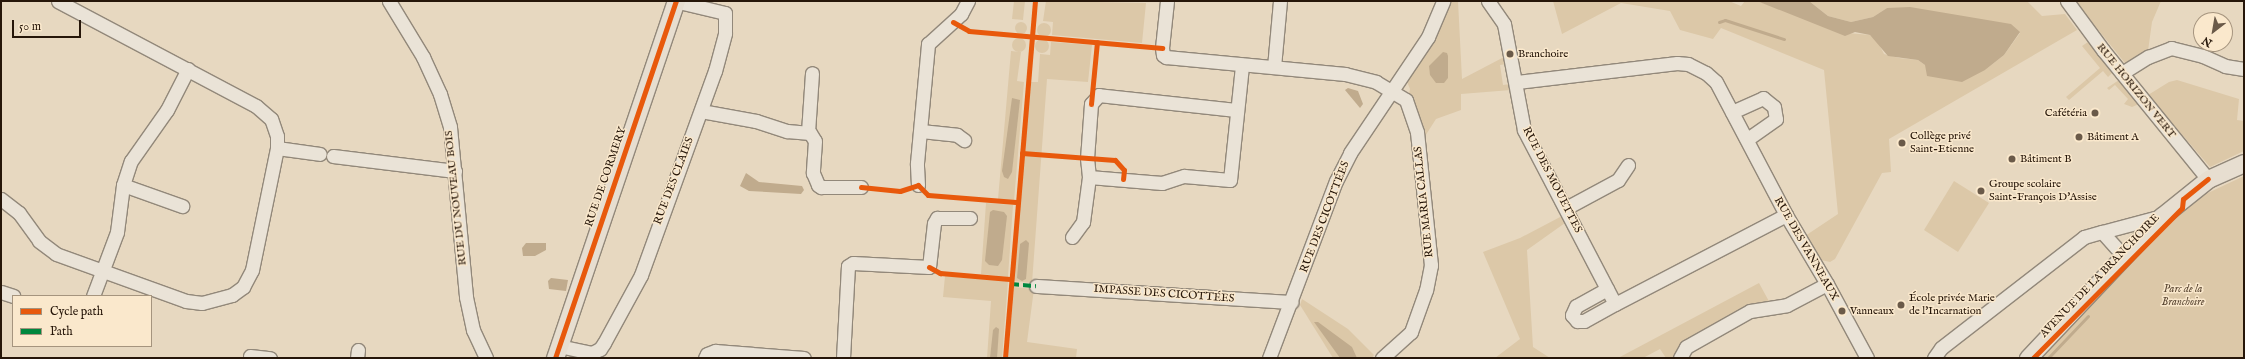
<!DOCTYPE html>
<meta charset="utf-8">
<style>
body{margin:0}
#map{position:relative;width:2245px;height:359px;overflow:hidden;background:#e7d8c0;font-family:"IM FELL English",serif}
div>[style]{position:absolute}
.green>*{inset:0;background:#dcc8a8}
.round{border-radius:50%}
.water>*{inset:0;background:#c0ab8d}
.stream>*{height:3px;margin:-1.5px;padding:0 1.5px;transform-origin:1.5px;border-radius:1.5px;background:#c0ab8d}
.roads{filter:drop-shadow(1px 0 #92887a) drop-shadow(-1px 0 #92887a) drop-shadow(0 1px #92887a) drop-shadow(0 -1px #92887a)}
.minor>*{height:13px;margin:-6.5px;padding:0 6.5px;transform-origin:6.5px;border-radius:6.5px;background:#eae3d7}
.major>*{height:17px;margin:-8.5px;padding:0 8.5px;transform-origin:8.5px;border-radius:8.5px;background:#e7ded0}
.quiet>*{height:4px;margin-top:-2px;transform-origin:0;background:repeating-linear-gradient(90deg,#00873e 0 8px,transparent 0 12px)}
.cycleway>*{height:5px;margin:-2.5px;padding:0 2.5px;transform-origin:2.5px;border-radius:2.5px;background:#e8590c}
.dots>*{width:11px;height:11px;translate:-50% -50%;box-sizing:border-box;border:2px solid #fae8cc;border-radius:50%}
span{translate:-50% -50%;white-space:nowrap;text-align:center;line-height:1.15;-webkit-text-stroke:3px #fae8cc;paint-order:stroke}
.poi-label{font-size:11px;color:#261609}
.left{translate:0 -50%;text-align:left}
.right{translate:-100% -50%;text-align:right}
.street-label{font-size:11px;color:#261609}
.park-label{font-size:11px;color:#5a4733;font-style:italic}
.frame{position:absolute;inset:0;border:2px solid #261609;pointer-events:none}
.legend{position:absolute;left:12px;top:295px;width:140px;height:52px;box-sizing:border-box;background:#fae8cc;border:1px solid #a5947e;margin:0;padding:5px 7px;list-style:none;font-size:12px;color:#261609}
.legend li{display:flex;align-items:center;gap:8px;height:20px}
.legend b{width:20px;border:1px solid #a5947e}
.north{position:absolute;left:2193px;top:12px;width:40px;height:40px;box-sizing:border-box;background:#fae8cc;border:1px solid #a5947e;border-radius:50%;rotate:211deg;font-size:11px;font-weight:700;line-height:16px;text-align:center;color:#261609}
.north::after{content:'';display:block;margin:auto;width:14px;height:18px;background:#6a5a49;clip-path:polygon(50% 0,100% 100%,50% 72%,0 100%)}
.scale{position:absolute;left:12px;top:20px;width:69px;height:18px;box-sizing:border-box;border:2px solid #261609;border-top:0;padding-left:5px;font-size:12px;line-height:14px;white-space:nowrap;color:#261609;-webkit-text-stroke:3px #fae8cc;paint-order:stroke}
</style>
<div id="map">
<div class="green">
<i style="clip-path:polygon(1014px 1px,1025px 1px,1023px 20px,1012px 19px)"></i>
<i style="clip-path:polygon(1046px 1px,1146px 3px,1142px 43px,1052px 35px,1053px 22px,1043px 21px)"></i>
<i style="clip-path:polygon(1449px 1px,1458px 1px,1462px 79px,1504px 57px,1506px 64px,1500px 65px,1503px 85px,1510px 84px,1511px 90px,1461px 94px,1461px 110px,1436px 119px,1422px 141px,1408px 98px,1410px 89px,1406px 79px,1440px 28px)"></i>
<i style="clip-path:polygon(1553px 1px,1729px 1px,1741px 6px,1745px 1px,1757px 1px,1848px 33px,1870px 35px,1878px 42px,1884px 54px,1899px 58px,1918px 60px,1925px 65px,1985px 70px,2004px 55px,2020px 33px,1887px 8px,1873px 17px,1851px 22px,1828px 16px,1809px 1px,2027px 1px,2042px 16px,2065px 14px,2077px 30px,1889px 139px,1891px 172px,1882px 173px,1835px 259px,1830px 262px,1821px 260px,1805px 236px,1838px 214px,1824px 70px,1721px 28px,1713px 39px,1680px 30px,1670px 11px,1621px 3px,1562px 34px)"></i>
<i style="clip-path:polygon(2075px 1px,2161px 1px,2152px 22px,2148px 51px,2125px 63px)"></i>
<i class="round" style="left:1015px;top:22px;width:12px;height:12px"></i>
<i class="round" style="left:1037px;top:23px;width:14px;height:14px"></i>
<i class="round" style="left:1012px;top:38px;width:14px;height:14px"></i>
<i class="round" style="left:1035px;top:39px;width:14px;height:14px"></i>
<i style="clip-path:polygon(1051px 42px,1092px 45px,1088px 82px,1047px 79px,1032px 283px,1013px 281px,1031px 82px,1038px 82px,1040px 54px,1050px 55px)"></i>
<i style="clip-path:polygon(2088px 42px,2113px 72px,2108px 77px,2103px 71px,2069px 100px,2066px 97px,2100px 68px,2082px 46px)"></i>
<i style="clip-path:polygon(1011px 51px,1021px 52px,1017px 81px,1024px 82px,1014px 201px,998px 199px)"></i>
<i style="clip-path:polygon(2119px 80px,2139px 104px,2132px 107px,2124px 104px,2128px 99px,2115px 85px,2109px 90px,2107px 88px)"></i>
<i style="clip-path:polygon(2177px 80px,2239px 99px,2237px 120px,2244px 121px,2244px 151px,2210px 167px,2148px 95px,2169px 82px)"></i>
<i style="clip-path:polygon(2244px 176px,2244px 358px,2040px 358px,2087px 306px,2195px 199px)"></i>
<i style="clip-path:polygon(1954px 181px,1989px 203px,1958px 252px,1924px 230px)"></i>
<i style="clip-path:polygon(986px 203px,1013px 205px,1008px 277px,981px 274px)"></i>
<i style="clip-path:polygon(1562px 216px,1565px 223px,1527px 250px,1533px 347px,1550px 358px,1495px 358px,1520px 339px,1483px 252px,1520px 238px)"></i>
<i style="clip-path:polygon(945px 276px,1008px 281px,1002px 358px,987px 358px,991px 301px,943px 297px)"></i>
<i style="clip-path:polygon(1759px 283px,1771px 305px,1677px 358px,1666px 358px,1660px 349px,1643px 358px,1618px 358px)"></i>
<i style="clip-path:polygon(1014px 287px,1034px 289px,1027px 342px,1077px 349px,1076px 358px,1008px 358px)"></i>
<i style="clip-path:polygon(1302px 299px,1348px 329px,1374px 355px,1372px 358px,1333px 358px,1300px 305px)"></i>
</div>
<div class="water">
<i style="clip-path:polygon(1757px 1px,1809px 1px,1828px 16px,1851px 22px,1873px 17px,1887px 8px,1910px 7px,2011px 24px,2020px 32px,2004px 55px,1985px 70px,1962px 82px,1927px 76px,1925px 65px,1918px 60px,1888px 56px,1870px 35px,1855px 32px,1845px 36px)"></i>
<i style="clip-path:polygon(1443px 52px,1447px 53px,1448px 56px,1448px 78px,1444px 83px,1436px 83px,1430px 75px,1429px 66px)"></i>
<i style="clip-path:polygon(1348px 88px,1358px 91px,1363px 104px,1360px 108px,1345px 90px)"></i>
<i style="clip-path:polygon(1012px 98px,1020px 100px,1012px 172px,1008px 179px,1004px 177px,1002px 171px)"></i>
<i style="clip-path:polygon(746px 173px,759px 182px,802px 186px,804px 190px,801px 194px,749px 191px,740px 186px)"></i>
<i style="clip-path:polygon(993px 210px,1004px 212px,1007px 216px,1002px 260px,998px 266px,989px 265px,985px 261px,990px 212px)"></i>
<i style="clip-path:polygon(1026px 240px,1029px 243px,1026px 279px,1022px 281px,1017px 278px,1020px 244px)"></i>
<i style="clip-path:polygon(526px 243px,546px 243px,546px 250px,535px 256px,523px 256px,522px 248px)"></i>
<i style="clip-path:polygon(551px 278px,568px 280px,566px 291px,549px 289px,548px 281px)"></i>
<i style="clip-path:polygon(1314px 322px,1318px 322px,1352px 347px,1357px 358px,1340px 358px)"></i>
<i style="clip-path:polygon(996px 327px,999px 329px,997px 358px,990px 358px,993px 330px)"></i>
</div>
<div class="stream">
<i style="left:1719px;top:22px;width:6px;rotate:-18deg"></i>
<i style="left:1725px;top:20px;width:62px;rotate:17.9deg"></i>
<i style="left:2048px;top:358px;width:58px;rotate:-46.4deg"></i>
</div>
<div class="roads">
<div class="minor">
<i style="left:389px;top:1px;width:66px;rotate:58.7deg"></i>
<i style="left:423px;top:57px;width:41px;rotate:65.3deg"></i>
<i style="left:440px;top:94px;width:34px;rotate:73deg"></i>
<i style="left:450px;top:127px;width:171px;rotate:84.6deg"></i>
<i style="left:466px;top:297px;width:34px;rotate:78deg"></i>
<i style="left:473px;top:330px;width:31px;rotate:65deg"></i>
<i style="left:1167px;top:1px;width:47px;rotate:96.1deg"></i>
<i style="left:1162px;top:48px;width:7px;rotate:82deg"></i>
<i style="left:1163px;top:55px;width:4px;rotate:34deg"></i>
<i style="left:1166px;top:57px;width:180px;rotate:5.4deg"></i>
<i style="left:1345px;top:74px;width:32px;rotate:14deg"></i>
<i style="left:1376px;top:82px;width:35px;rotate:31deg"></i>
<i style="left:1406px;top:100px;width:34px;rotate:71deg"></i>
<i style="left:1417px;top:132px;width:134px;rotate:84deg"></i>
<i style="left:1431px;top:265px;width:25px;rotate:101deg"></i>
<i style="left:1426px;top:290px;width:45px;rotate:109.7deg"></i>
<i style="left:1411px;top:332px;width:39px;rotate:138deg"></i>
<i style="left:1488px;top:1px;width:28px;rotate:55deg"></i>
<i style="left:1504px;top:24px;width:108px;rotate:79.3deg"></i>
<i style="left:1524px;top:130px;width:196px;rotate:62.4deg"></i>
<i style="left:1615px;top:304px;width:193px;rotate:-27.5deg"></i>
<i style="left:2067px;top:1px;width:61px;rotate:53.7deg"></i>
<i style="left:2103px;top:50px;width:166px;rotate:50.9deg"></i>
<i style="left:1274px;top:67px;width:66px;rotate:-84.8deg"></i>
<i style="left:2122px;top:73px;width:31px;rotate:-32deg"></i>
<i style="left:2148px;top:57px;width:25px;rotate:-21deg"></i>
<i style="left:2171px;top:48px;width:33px;rotate:14deg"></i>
<i style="left:2203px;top:56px;width:24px;rotate:24deg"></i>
<i style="left:2225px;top:66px;width:19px;rotate:9deg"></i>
<i style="left:1517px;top:82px;width:161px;rotate:-6.8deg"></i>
<i style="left:1677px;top:63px;width:11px;rotate:5deg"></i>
<i style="left:1688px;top:64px;width:20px;rotate:27deg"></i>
<i style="left:1706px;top:73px;width:13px;rotate:42deg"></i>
<i style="left:1716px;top:82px;width:150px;rotate:62.2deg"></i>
<i style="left:1786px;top:215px;width:80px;rotate:59.3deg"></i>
<i style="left:1827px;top:284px;width:84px;rotate:61.6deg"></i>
<i style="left:1236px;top:110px;width:138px;rotate:-173.8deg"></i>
<i style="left:1099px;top:95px;width:12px;rotate:132deg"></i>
<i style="left:1091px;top:104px;width:54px;rotate:94.2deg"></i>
<i style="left:1087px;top:158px;width:19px;rotate:84deg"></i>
<i style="left:1089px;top:177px;width:73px;rotate:4.7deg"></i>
<i style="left:1162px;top:183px;width:23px;rotate:-18deg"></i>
<i style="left:1184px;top:176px;width:46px;rotate:5deg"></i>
<i style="left:1230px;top:180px;width:116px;rotate:-84deg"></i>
<i style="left:701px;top:111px;width:56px;rotate:10.3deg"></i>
<i style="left:756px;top:121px;width:33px;rotate:18deg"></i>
<i style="left:787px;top:131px;width:23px;rotate:5deg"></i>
<i style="left:810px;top:133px;width:9px;rotate:58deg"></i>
<i style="left:815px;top:141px;width:32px;rotate:94deg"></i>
<i style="left:813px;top:173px;width:13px;rotate:67deg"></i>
<i style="left:818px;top:185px;width:4px;rotate:34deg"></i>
<i style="left:821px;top:187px;width:40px"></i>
<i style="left:1732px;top:112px;width:34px;rotate:-24deg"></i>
<i style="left:1763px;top:98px;width:14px;rotate:39deg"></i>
<i style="left:1774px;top:107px;width:12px;rotate:81deg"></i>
<i style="left:1776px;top:119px;width:35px;rotate:145deg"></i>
<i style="left:921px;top:131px;width:36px;rotate:6deg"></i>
<i style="left:957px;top:135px;width:9px;rotate:36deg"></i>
<i style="left:808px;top:132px;width:59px;rotate:-86.1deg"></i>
<i style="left:277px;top:148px;width:43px;rotate:7.9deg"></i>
<i style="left:333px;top:156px;width:123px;rotate:7deg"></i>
<i style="left:123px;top:185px;width:63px;rotate:19.6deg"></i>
<i style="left:918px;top:185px;width:22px;rotate:-93deg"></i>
<i style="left:917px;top:163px;width:120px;rotate:-84.7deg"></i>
<i style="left:928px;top:44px;width:45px;rotate:-42.3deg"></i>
<i style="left:961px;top:14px;width:15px;rotate:-62deg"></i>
<i style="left:1px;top:199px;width:23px;rotate:38deg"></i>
<i style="left:19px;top:213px;width:34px;rotate:54deg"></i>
<i style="left:39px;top:241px;width:21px;rotate:37deg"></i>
<i style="left:56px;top:254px;width:138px;rotate:19.9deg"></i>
<i style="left:186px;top:301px;width:16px;rotate:7deg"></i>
<i style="left:202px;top:303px;width:31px;rotate:-15deg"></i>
<i style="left:232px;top:295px;width:14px;rotate:-36deg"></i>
<i style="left:243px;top:287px;width:19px;rotate:-62deg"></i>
<i style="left:252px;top:270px;width:125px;rotate:-78.4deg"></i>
<i style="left:277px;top:148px;width:12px;rotate:-90deg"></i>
<i style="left:277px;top:136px;width:18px;rotate:-109deg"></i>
<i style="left:271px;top:119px;width:20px;rotate:-139deg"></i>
<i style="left:256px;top:106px;width:224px;rotate:-152.1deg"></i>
<i style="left:1566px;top:208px;width:59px;rotate:-28.3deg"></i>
<i style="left:1618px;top:180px;width:18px;rotate:-56deg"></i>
<i style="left:2102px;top:232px;width:62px;rotate:-14.9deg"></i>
<i style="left:1072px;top:237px;width:19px;rotate:-54deg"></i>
<i style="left:1083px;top:222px;width:45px;rotate:-82.4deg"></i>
<i style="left:1036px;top:286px;width:256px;rotate:3.6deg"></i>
<i style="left:1607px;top:289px;width:35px;rotate:151deg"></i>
<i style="left:1576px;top:306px;width:10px;rotate:114deg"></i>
<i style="left:1572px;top:315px;width:8px;rotate:50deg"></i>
<i style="left:1577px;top:321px;width:7px"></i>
<i style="left:1584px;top:321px;width:35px;rotate:-29deg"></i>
<i style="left:1px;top:292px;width:13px;rotate:18deg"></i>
<i style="left:93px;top:296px;width:68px;rotate:-69.4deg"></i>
<i style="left:117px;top:232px;width:47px;rotate:-82.7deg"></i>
<i style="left:123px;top:185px;width:25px;rotate:-72deg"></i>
<i style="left:131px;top:161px;width:62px;rotate:-54.8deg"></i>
<i style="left:167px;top:110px;width:46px;rotate:-62.9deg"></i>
<i style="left:559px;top:346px;width:34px;rotate:12deg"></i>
<i style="left:592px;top:353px;width:9px;rotate:-27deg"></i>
<i style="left:600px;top:349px;width:7px;rotate:-56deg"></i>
<i style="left:604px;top:343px;width:77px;rotate:-61.4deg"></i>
<i style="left:641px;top:275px;width:217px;rotate:-70.1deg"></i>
<i style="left:715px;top:71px;width:39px;rotate:-75deg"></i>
<i style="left:725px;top:33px;width:20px;rotate:-90deg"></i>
<i style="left:725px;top:13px;width:51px;rotate:-166.5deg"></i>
<i style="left:250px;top:356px;width:20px;rotate:6deg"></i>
<i style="left:357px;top:358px;width:8px;rotate:-83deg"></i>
<i style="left:705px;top:358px;width:4px;rotate:-63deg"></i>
<i style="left:707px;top:354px;width:9px;rotate:-21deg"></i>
<i style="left:715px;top:351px;width:89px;rotate:4.5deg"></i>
<i style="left:843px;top:358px;width:92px;rotate:-86.9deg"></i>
<i style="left:848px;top:266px;width:6px;rotate:-31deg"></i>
<i style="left:853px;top:263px;width:76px;rotate:3deg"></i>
<i style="left:929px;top:267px;width:44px;rotate:-83.5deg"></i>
<i style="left:934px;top:223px;width:6px;rotate:-59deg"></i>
<i style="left:937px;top:218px;width:33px"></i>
<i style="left:1269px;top:358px;width:189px;rotate:-69.3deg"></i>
<i style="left:1336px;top:181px;width:31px;rotate:-63deg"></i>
<i style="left:1350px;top:153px;width:140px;rotate:-56.1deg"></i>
<i style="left:1428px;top:37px;width:39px;rotate:-67deg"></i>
<i style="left:1680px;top:358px;width:13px;rotate:-61deg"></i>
<i style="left:1686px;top:347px;width:73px;rotate:-29.4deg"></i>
<i style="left:1750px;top:311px;width:37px;rotate:-9deg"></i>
<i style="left:1787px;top:305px;width:45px;rotate:-27.7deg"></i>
<i style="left:1934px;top:358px;width:12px;rotate:-55deg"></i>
<i style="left:1941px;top:348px;width:181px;rotate:-37.8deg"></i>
<i style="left:2084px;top:237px;width:19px;rotate:-16deg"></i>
<i style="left:2102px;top:232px;width:31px;rotate:48deg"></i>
</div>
<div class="major">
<i style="left:555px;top:358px;width:377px;rotate:-71.3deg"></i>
<i style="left:2028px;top:358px;width:195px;rotate:-46.7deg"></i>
<i style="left:2162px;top:216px;width:59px;rotate:-38.8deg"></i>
<i style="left:2208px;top:179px;width:39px;rotate:-24deg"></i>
</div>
</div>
<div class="quiet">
<i style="left:1011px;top:284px;width:25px;rotate:5deg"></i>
</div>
<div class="cycleway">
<i style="left:953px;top:22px;width:18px;rotate:29deg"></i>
<i style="left:969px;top:31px;width:194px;rotate:5deg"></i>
<i style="left:1091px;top:104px;width:62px;rotate:-84.5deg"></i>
<i style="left:1022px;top:153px;width:93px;rotate:4.3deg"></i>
<i style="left:1115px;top:160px;width:13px;rotate:48deg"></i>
<i style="left:1124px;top:170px;width:9px;rotate:96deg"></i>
<i style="left:861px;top:187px;width:39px;rotate:6deg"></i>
<i style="left:900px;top:191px;width:19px;rotate:-18deg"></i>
<i style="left:918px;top:185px;width:14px;rotate:45deg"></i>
<i style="left:928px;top:195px;width:88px;rotate:4.5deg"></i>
<i style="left:929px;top:267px;width:13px;rotate:29deg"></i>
<i style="left:940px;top:273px;width:70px;rotate:4.9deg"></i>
<i style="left:555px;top:358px;width:377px;rotate:-71.3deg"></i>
<i style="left:1005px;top:358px;width:358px;rotate:-85.2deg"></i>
<i style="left:2033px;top:358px;width:211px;rotate:-45.2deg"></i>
<i style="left:2182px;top:208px;width:9px;rotate:-84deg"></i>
<i style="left:2183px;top:199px;width:32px;rotate:-39deg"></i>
</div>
<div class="dots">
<i style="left:1510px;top:54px;background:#6a5a49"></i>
<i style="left:2095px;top:113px;background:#6a5a49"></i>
<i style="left:2079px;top:137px;background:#6a5a49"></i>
<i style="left:1902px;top:143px;background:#6a5a49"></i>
<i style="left:2012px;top:159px;background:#6a5a49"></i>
<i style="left:1981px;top:191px;background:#6a5a49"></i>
<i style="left:1901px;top:305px;background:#6a5a49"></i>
<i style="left:1842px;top:311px;background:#6a5a49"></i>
</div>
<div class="poi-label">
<span class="left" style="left:1518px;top:54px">Branchoire</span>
<span class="right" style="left:2087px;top:113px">Cafétéria</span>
<span class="left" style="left:1910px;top:143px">Collège privé<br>Saint-Etienne</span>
<span class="left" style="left:2087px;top:137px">Bâtiment A</span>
<span class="left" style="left:2020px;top:159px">Bâtiment B</span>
<span class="left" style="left:1989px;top:191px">Groupe scolaire<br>Saint-François D'Assise</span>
<span class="left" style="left:1909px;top:305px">École privée Marie<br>de l'Incarnation</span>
<span class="left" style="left:1850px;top:311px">Vanneaux</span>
</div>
<div class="street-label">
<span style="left:2136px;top:91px;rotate:51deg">RUE HORIZON VERT</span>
<span style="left:606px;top:177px;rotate:-71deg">RUE DE CORMERY</span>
<span style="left:1552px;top:180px;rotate:63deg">RUE DES MOUETTES</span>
<span style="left:674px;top:181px;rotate:-69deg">RUE DES CLAIES</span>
<span style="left:456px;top:198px;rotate:-96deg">RUE DU NOUVEAU BOIS</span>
<span style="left:1424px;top:202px;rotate:-96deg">RUE MARIA CALLAS</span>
<span style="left:1325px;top:217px;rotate:-69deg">RUE DES CICOTTÉES</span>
<span style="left:1806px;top:249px;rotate:60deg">RUE DES VANNEAUX</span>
<span style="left:2100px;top:276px;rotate:-46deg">AVENUE DE LA BRANCHOIRE</span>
<span style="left:1164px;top:294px;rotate:4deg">IMPASSE DES CICOTTÉES</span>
</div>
<div class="park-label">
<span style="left:2183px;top:296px">Parc de la<br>Branchoire</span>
</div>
<div class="frame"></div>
<ul class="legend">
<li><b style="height:5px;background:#e8590c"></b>Cycle path</li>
<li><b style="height:5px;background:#00873e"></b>Path</li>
</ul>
<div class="north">N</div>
<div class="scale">50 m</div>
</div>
